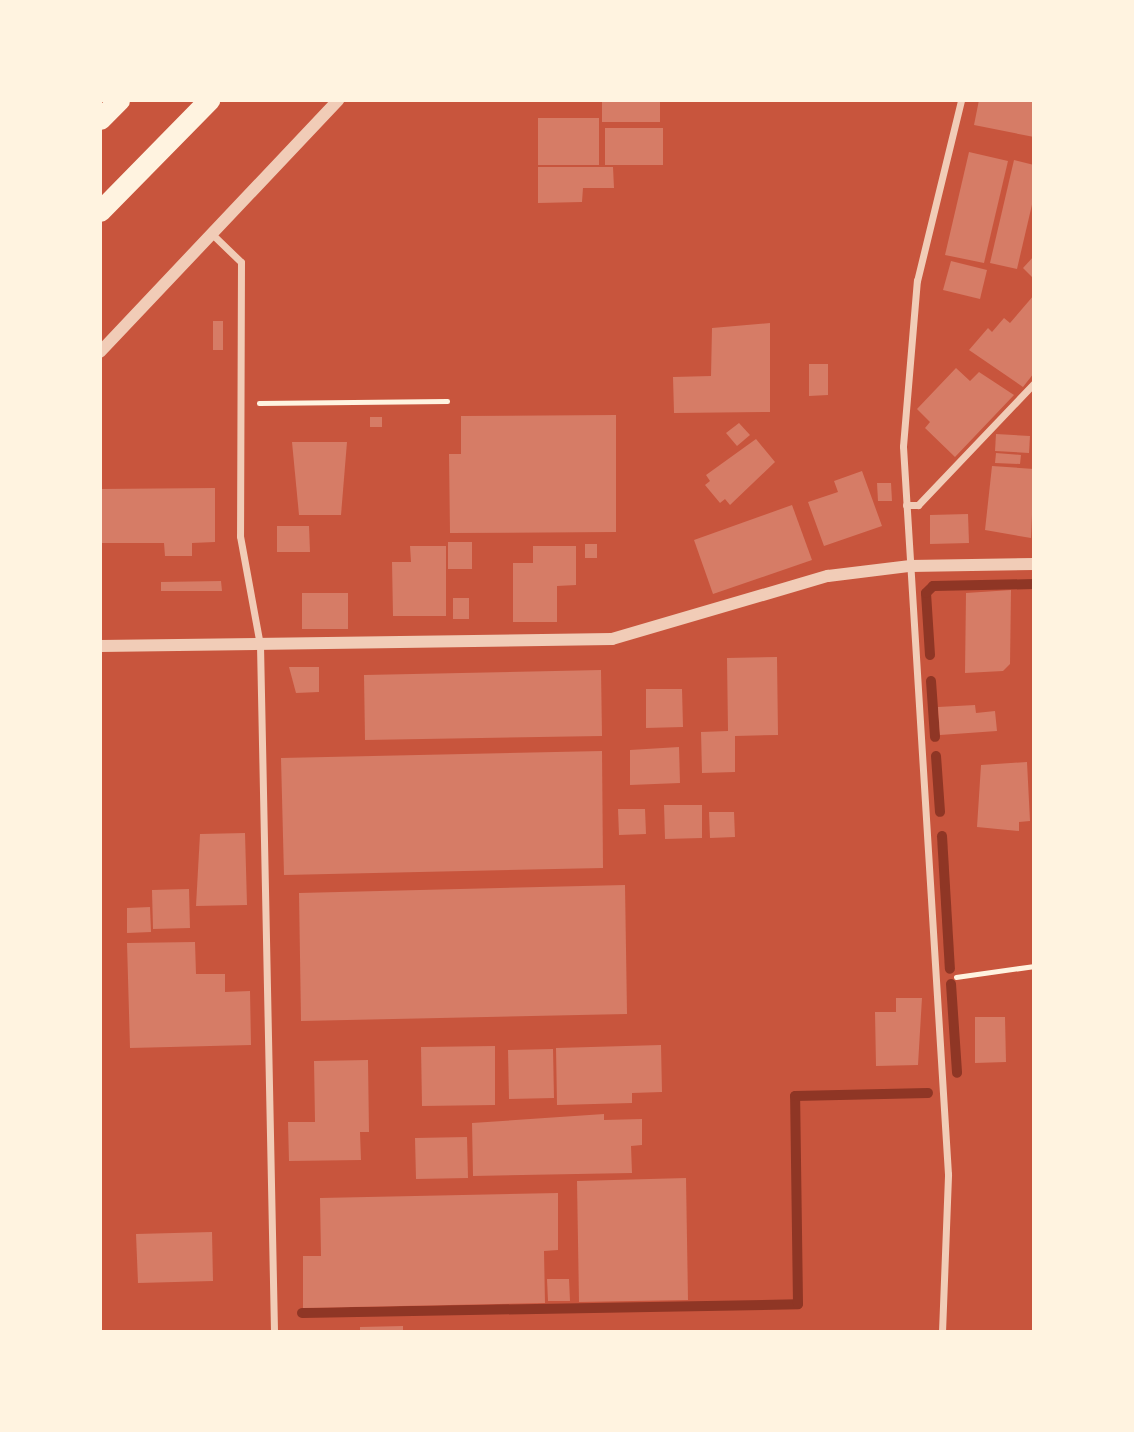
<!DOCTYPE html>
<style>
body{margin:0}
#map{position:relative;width:1134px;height:1432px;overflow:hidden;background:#c8553d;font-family:"Golos Text",sans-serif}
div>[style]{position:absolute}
.stream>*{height:10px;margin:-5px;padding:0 5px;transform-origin:5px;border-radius:5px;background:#8f3625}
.building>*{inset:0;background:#d67c66}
.path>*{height:4.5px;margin:-2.25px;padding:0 2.25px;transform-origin:2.25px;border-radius:2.25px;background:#fff3e0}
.minor>*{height:7px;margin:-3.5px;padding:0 3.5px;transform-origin:3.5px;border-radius:3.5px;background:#f1ccb7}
.tertiary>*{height:12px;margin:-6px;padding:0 6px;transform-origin:6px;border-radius:6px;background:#f1ccb7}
.motorway>*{height:21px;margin:-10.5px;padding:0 10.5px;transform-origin:10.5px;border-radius:10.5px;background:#fff3e0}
span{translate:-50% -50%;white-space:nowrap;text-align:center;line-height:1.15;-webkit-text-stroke:6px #fff3e0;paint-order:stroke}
.frame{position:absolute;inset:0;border:102px solid #fff3e0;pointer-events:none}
</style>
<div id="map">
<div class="stream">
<i style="left:930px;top:655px;width:62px;rotate:-93.7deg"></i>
<i style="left:926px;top:593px;width:10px;rotate:-45deg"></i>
<i style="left:933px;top:586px;width:101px;rotate:-1.1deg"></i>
<i style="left:931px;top:681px;width:56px;rotate:85.9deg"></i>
<i style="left:936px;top:756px;width:56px;rotate:85.9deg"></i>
<i style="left:942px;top:836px;width:133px;rotate:86.6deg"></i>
<i style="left:951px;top:984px;width:89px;rotate:86.1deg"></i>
<i style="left:302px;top:1313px;width:496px;rotate:-1deg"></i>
<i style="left:798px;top:1304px;width:208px;rotate:-90.8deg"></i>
<i style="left:795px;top:1096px;width:133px;rotate:-1.3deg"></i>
</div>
<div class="building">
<i style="clip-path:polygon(602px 100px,660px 100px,660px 122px,602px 122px)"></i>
<i style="clip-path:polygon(979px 100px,1034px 100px,1034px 137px,974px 125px)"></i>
<i style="clip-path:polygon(538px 118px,599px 118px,599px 165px,538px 165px)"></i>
<i style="clip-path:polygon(605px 128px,663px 128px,663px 165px,605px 165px)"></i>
<i style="clip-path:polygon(969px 152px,1008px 161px,984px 263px,945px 255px)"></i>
<i style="clip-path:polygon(1014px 160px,1034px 165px,1034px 196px,1017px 269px,990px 263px)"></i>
<i style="clip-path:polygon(538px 167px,613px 167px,614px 188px,583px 188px,582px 202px,538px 203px)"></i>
<i style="clip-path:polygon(1034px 256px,1034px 279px,1023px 268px)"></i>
<i style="clip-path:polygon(951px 261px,987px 270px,980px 299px,943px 290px)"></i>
<i style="clip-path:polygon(1034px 295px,1034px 373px,1023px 387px,969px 350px,988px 328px,992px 332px,1004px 318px,1010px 323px)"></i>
<i style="clip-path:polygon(213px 321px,223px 321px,223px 350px,213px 350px)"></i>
<i style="clip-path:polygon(770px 323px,770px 412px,674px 413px,673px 377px,711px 376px,712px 328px)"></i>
<i style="clip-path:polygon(809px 364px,828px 364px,828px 395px,809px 396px)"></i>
<i style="clip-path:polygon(956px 368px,970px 381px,979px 372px,1014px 395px,955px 457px,925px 428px,930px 422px,917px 409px)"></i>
<i style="clip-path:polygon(616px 415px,616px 532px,450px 533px,449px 454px,461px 454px,461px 416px)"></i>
<i style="clip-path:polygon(370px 417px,382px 417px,382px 427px,370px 427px)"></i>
<i style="clip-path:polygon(739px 423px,750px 435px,737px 446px,726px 433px)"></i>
<i style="clip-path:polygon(996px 434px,1030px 436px,1029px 453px,995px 451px)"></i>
<i style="clip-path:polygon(756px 439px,775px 462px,730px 505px,725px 499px,720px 503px,705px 485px,710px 481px,706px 475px)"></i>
<i style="clip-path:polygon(292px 442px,347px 442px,341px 515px,299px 515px)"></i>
<i style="clip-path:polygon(996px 453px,1021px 455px,1020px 464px,995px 463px)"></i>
<i style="clip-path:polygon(992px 466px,1034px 469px,1031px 538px,985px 530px)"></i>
<i style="clip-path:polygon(862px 471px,882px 526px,824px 546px,808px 502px,838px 492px,834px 481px)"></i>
<i style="clip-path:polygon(877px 483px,891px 483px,892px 501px,878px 501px)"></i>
<i style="clip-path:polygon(215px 488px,215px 542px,192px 543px,192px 556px,165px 556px,164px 543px,100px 543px,100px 489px)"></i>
<i style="clip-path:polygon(792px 505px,812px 560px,713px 594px,694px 540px)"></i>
<i style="clip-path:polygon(968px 514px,969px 543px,930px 544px,930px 515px)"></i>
<i style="clip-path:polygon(277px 526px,309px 526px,310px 552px,277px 552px)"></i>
<i style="clip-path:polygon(448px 542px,472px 542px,472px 569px,448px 569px)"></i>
<i style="clip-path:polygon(585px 544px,597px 544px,597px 558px,585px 558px)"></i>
<i style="clip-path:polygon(410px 546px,446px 546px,446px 616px,393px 616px,392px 562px,411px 562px)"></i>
<i style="clip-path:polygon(533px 546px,576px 546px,576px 585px,557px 586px,557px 622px,513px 622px,513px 563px,533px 563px)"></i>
<i style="clip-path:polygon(221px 581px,222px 591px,161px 591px,161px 582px)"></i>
<i style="clip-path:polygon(1011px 590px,1010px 664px,1003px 671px,965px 673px,966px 593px)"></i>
<i style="clip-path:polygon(302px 593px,348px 593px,348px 629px,302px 629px)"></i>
<i style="clip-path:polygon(453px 598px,469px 598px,469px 619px,453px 619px)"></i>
<i style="clip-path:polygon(777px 657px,778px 735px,735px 736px,735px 772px,702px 773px,701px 732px,728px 731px,727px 658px)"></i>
<i style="clip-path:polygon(289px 667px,319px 667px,319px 692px,296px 693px)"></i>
<i style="clip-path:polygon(601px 670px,602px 736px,365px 740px,364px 675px)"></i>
<i style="clip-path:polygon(646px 689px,682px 689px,683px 727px,646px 728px)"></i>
<i style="clip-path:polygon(975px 705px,976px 713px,995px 711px,997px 731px,940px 735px,938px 707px)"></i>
<i style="clip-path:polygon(679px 747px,680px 783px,630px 785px,630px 750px)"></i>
<i style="clip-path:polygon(602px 751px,603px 868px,284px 875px,281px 758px)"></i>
<i style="clip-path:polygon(1027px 762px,1030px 821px,1019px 822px,1019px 831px,977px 827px,981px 765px)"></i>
<i style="clip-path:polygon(664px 805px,702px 805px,702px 838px,665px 839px)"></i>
<i style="clip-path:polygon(618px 809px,645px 809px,646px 834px,619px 835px)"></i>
<i style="clip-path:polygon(709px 812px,734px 812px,735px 837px,710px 838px)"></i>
<i style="clip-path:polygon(245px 833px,247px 905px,196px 906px,200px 834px)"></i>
<i style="clip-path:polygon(625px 885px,627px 1014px,301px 1021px,299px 893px)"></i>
<i style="clip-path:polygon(189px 889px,190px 928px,153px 929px,152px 890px)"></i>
<i style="clip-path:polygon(150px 907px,151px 932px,127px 933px,127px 908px)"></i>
<i style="clip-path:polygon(195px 942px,196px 974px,225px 974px,225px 992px,250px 991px,251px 1045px,130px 1048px,127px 943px)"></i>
<i style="clip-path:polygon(896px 998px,922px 998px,918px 1065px,876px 1066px,875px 1012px,896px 1012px)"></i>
<i style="clip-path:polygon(975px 1017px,1005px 1017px,1006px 1062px,975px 1063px)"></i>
<i style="clip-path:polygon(661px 1045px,662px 1092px,632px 1093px,632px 1103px,557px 1105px,556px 1048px)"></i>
<i style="clip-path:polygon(495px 1046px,495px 1105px,422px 1106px,421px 1047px)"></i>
<i style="clip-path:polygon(553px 1049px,554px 1098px,509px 1099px,508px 1050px)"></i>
<i style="clip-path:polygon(368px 1060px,369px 1132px,360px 1132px,361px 1160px,289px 1161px,288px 1122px,315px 1122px,314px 1061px)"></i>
<i style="clip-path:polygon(604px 1114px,604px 1120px,642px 1119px,642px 1145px,631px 1146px,632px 1173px,473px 1176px,472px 1123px)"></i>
<i style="clip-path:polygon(467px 1137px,468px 1178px,416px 1179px,415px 1138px)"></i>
<i style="clip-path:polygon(686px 1178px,688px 1300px,579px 1302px,577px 1181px)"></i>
<i style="clip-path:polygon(558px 1193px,558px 1250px,544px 1251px,545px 1303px,303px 1308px,303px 1256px,321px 1256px,320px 1198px)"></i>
<i style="clip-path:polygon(212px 1232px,213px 1281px,138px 1283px,136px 1234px)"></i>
<i style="clip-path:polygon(547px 1279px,569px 1279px,570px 1301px,548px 1301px)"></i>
<i style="clip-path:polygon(403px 1326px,403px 1332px,360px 1332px,360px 1327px)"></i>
</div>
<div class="path">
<i style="left:259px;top:403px;width:188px;rotate:-0.6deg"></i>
<i style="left:956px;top:977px;width:79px;rotate:-8deg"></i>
</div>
<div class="minor">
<i style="left:212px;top:234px;width:40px;rotate:44deg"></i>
<i style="left:241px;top:262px;width:274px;rotate:90.2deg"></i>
<i style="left:240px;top:536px;width:111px;rotate:79.6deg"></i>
<i style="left:260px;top:645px;width:687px;rotate:88.83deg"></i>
<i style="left:906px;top:505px;width:12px"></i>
<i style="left:918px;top:505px;width:168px;rotate:-46.4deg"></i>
<i style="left:942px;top:1332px;width:158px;rotate:-87.8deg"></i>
<i style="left:948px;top:1174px;width:729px;rotate:-93.54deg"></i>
<i style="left:903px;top:446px;width:166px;rotate:-85.2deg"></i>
<i style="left:917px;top:281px;width:186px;rotate:-76.3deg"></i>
</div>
<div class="tertiary">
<i style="left:100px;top:352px;width:347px;rotate:-46.6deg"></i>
<i style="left:100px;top:646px;width:512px;rotate:-0.78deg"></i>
<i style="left:612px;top:639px;width:225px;rotate:-16.3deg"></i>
<i style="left:828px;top:576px;width:83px;rotate:-7deg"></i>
<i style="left:910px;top:566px;width:124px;rotate:-0.9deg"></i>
</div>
<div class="motorway">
<i style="left:100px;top:119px;width:27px;rotate:-45deg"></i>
<i style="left:100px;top:211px;width:156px;rotate:-45.5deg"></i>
</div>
<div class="frame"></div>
</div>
